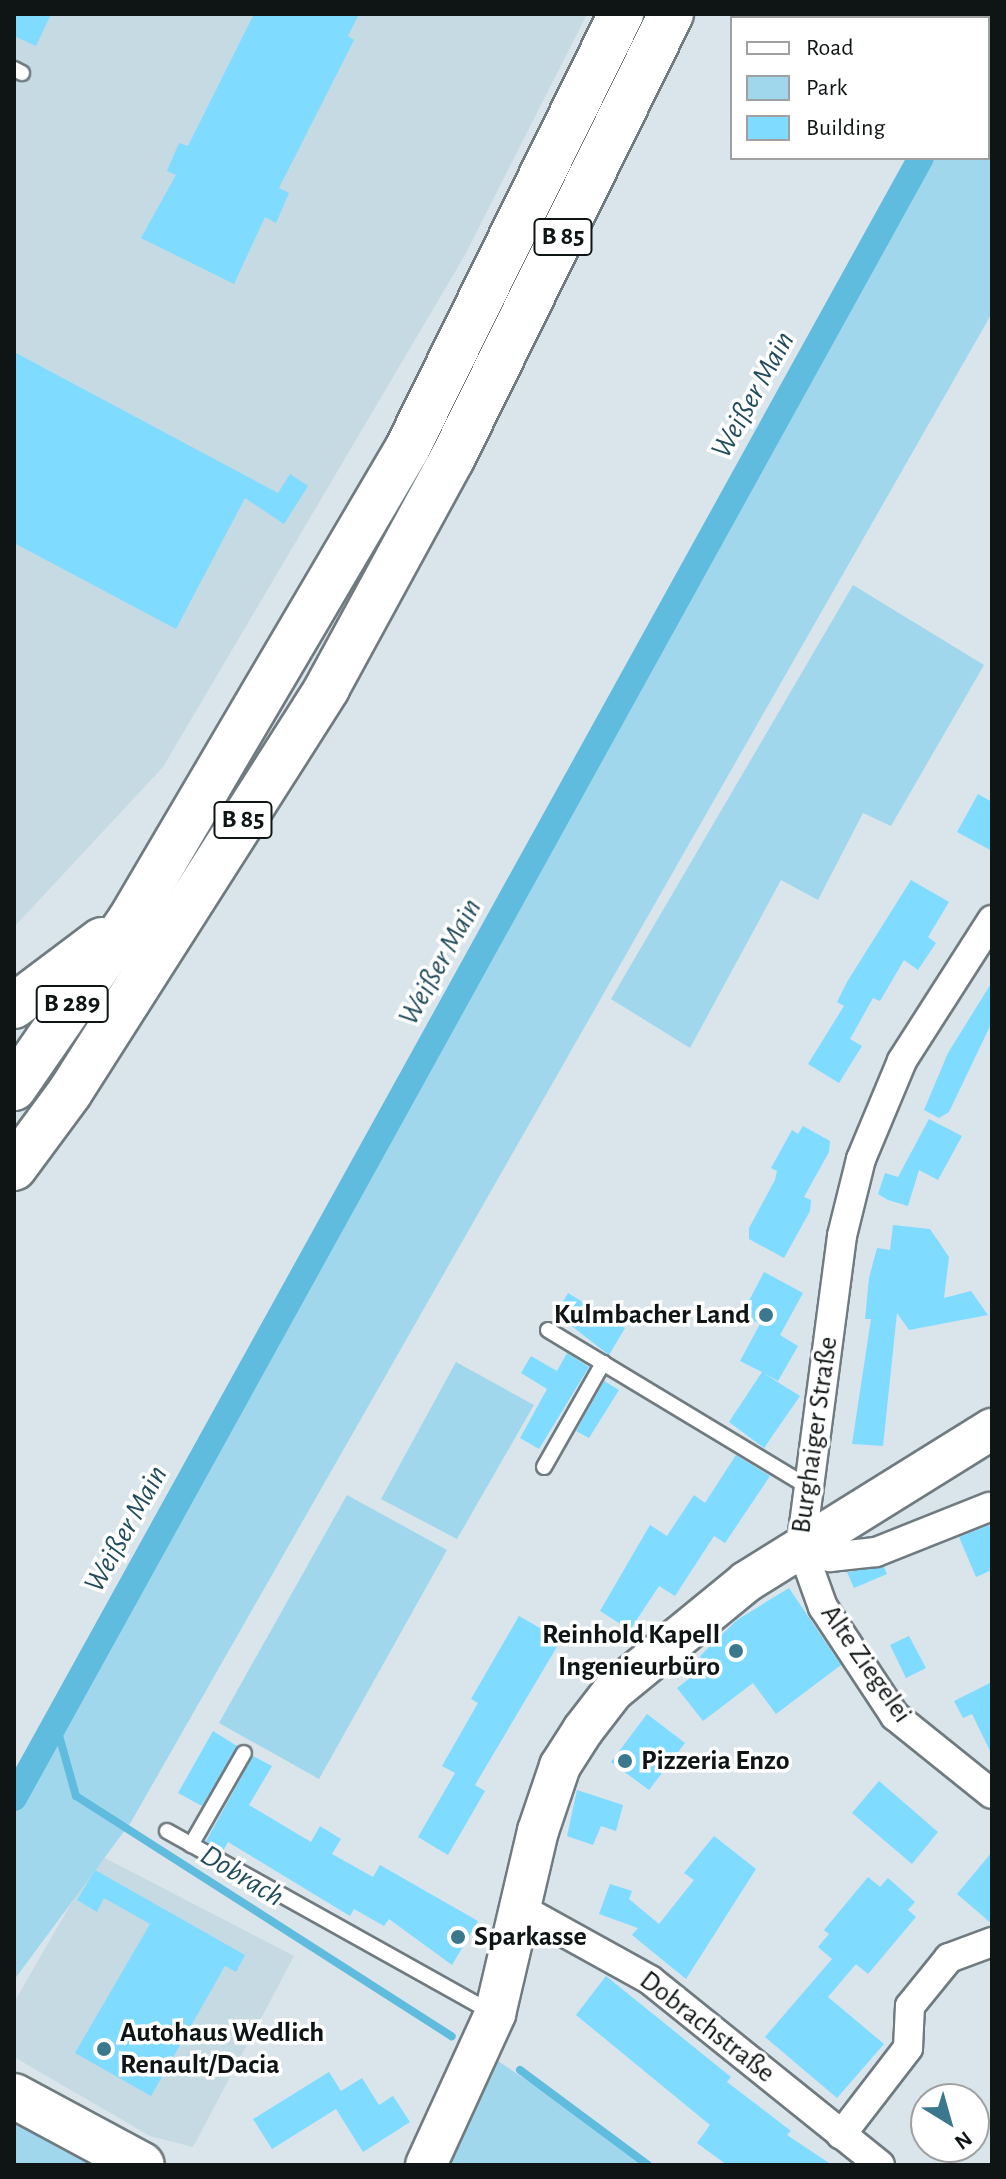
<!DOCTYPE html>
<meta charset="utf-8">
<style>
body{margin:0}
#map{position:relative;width:1006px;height:2179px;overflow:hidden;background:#d9e5eb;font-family:"Alegreya Sans",sans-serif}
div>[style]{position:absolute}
.built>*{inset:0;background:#c5dae3}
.green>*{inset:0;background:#a1d7ed}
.stream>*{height:8px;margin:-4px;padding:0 4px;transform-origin:4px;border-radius:4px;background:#5fbcde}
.canal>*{height:26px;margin:-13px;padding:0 13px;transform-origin:13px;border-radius:13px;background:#5fbcde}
.building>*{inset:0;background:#7fdbff}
.roads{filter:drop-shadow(2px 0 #707b80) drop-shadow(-2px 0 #707b80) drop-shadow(0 2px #707b80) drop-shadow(0 -2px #707b80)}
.lane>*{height:14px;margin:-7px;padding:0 7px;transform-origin:7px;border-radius:7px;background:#fff}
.street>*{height:28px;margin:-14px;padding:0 14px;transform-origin:14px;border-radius:14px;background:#fff}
.secondary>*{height:40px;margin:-20px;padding:0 20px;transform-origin:20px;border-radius:20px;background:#fff}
.primary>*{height:44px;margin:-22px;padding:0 22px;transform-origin:22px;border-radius:22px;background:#fff}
.highway>*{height:44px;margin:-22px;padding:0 22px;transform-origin:22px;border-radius:22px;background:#fff}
.dots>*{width:22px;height:22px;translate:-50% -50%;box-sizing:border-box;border:4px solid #fff;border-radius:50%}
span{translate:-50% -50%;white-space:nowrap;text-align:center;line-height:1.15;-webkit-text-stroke:7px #fff;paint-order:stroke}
.shield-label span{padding:2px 6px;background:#fff;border:2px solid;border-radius:6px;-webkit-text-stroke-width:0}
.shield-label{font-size:26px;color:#0f1415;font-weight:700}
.poi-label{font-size:28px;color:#0f1415;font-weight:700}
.right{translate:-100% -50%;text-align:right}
.left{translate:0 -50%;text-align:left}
.street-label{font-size:28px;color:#0f1415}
.water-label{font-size:30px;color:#234c5b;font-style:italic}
.frame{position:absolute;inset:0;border:16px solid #0f1415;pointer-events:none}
.legend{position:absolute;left:730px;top:16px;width:260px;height:144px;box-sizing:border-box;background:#fff;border:2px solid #9fa1a1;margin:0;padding:10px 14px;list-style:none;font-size:24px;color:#0f1415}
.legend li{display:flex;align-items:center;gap:16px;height:40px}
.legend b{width:40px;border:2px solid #9fa1a1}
.north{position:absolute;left:910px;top:2083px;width:80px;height:80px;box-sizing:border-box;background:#fff;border:2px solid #9fa1a1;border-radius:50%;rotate:143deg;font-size:22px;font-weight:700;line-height:32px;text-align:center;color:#0f1415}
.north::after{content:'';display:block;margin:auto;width:28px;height:36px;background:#3b788e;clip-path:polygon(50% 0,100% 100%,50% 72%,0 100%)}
</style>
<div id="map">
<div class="built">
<i style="clip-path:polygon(14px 14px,587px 14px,465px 255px,163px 767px,14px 927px)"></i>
<i style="clip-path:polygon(99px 1855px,294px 1956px,193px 2147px,150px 2136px,14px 2057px,16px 1999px)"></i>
</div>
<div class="green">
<i style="clip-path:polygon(992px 34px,992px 313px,131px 1822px,14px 1980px,14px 1812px,924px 158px,988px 158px)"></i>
<i style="clip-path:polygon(853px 585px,984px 665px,891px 826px,863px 813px,818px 900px,781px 880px,690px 1048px,611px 999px)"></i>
<i style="clip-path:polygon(456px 1362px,534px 1405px,457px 1539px,381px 1499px)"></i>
<i style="clip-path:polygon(347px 1495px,447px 1550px,319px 1779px,219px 1723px)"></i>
<i style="clip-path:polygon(480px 2049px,654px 2165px,428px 2165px)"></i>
<i style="clip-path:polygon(14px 2097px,138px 2165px,14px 2165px)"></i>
</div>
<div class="stream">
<i style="left:55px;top:1721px;width:78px;rotate:74.4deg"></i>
<i style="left:76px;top:1796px;width:446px;rotate:32.6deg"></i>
<i style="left:520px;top:2070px;width:159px;rotate:36.6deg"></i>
</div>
<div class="canal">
<i style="left:988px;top:37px;width:8px;rotate:-60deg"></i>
<i style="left:14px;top:1798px;width:1874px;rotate:-61.06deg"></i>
</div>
<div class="building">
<i style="clip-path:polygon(14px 14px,51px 14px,36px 46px,14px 36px)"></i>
<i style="clip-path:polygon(254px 14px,359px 14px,348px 36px,354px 40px,279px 188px,289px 193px,276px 223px,265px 217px,234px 284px,141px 238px,176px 175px,167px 171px,179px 143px,188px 146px)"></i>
<i style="clip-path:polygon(14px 352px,278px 493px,290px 474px,308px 486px,284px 524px,245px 498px,176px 629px,14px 543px)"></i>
<i style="clip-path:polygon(978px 794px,992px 802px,992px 851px,957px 832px)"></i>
<i style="clip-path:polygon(911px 880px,949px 902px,928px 937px,936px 943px,918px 970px,904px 960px,880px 1001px,873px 998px,850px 1039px,862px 1046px,839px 1083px,808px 1064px,844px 1006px,837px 1002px,847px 982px)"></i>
<i style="clip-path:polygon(992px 982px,992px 1022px,949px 1112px,939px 1118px,924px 1110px,948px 1053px)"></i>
<i style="clip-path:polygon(929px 1119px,962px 1136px,938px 1180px,919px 1170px,908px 1206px,888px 1200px,878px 1194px,885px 1173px,898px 1177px)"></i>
<i style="clip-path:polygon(803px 1126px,830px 1141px,829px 1152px,804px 1197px,811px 1200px,810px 1211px,784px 1258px,749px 1239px,749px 1228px,775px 1180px,777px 1171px,771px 1168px,792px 1130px,798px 1134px)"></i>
<i style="clip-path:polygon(893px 1225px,930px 1229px,949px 1257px,944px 1298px,971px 1291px,988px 1315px,909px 1330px,897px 1313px,883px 1446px,852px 1444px,871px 1319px,865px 1319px,869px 1278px,877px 1248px,890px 1250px)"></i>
<i style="clip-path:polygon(764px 1272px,803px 1293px,780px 1335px,798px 1346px,778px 1381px,763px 1373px,800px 1396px,764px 1448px,729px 1422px,762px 1372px,740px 1361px,760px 1324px,742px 1314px)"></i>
<i style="clip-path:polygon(568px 1293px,625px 1328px,609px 1355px,556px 1314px)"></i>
<i style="clip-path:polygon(567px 1353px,589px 1367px,539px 1449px,520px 1438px,547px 1389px,521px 1373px,531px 1356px,557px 1371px)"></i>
<i style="clip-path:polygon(604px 1381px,619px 1390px,589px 1438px,576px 1431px)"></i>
<i style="clip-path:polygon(736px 1455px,770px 1476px,725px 1543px,714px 1536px,675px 1596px,659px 1586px,630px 1630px,600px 1611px,650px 1525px,667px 1536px,694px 1495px,705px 1503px)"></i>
<i style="clip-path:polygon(992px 1524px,992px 1570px,976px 1577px,959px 1537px)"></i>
<i style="clip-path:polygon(884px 1567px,887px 1574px,854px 1588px,847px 1572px)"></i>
<i style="clip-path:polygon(789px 1588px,841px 1665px,776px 1714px,753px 1683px,703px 1721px,677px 1688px,707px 1665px,700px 1656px,737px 1620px)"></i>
<i style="clip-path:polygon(519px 1616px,561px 1640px,475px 1785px,485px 1791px,448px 1855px,418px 1837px,455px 1773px,442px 1766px,478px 1703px,471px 1699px)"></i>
<i style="clip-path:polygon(909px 1636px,926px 1668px,906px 1678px,890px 1645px)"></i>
<i style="clip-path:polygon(992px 1682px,992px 1755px,972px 1714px,963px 1718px,954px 1701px)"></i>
<i style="clip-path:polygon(647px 1714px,685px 1743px,649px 1790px,611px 1762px)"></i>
<i style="clip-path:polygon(213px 1731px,237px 1746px,202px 1806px,178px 1793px)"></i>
<i style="clip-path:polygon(253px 1756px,272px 1766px,249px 1805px,311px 1842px,320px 1826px,341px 1839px,332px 1854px,373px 1877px,380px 1865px,478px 1921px,452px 1965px,389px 1919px,384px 1926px,354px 1909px,350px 1916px,228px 1842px,223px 1851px,206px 1841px)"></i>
<i style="clip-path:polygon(879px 1781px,938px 1832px,912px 1864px,852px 1813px)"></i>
<i style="clip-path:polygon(577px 1790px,623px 1805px,616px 1831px,601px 1826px,593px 1845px,567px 1836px)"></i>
<i style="clip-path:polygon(714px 1836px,756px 1869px,686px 1979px,632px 1935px,638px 1928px,599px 1914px,610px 1884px,632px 1891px,629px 1899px,659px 1924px,694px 1880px,684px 1873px)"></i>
<i style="clip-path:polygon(992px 1852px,992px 1924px,957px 1894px)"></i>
<i style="clip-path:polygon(95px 1870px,245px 1955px,236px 1972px,225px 1966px,151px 2096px,75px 2053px,150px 1924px,104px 1898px,97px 1912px,77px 1900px)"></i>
<i style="clip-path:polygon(868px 1877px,880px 1887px,888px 1878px,915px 1902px,908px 1910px,916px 1917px,868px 1974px,856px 1964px,828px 1997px,884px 2044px,837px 2098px,765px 2037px,832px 1959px,818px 1947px,829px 1934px,824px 1930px)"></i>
<i style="clip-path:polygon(606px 1976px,731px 2077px,727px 2082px,791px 2131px,787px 2135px,832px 2165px,727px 2165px,697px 2143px,710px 2125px,576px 2015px)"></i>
<i style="clip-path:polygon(329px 2072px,341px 2091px,362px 2078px,379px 2105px,393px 2096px,410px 2122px,363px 2152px,336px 2109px,272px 2149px,253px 2119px)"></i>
</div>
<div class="roads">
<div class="lane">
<i style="left:14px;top:69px;width:9px;rotate:27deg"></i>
<i style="left:548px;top:1330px;width:306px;rotate:31.1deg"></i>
<i style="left:544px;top:1467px;width:120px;rotate:-60.4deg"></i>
<i style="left:167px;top:1831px;width:371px;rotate:29.2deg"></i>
<i style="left:191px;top:1845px;width:106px;rotate:-60.1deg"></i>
</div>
<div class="street">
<i style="left:992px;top:920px;width:167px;rotate:122.6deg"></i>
<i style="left:902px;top:1061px;width:106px;rotate:112.7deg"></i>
<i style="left:861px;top:1159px;width:79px;rotate:103.9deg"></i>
<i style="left:842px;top:1236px;width:313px;rotate:97.5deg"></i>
<i style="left:801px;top:1546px;width:65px;rotate:70.2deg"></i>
<i style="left:823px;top:1607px;width:131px;rotate:56.6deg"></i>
<i style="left:895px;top:1716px;width:124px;rotate:38.8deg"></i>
<i style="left:801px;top:1546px;width:31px;rotate:21deg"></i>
<i style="left:830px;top:1557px;width:46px;rotate:-6.2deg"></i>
<i style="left:876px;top:1552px;width:122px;rotate:-21.7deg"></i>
<i style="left:522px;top:1909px;width:146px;rotate:29deg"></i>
<i style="left:650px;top:1980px;width:295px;rotate:38.8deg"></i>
<i style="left:841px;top:2135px;width:110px;rotate:-52.4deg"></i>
<i style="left:908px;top:2048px;width:42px;rotate:-87.3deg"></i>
<i style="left:910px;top:2006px;width:62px;rotate:-50.9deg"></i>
<i style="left:949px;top:1958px;width:46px;rotate:-20.4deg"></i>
</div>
<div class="secondary">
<i style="left:426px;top:2165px;width:166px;rotate:-65.4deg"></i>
<i style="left:495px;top:2014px;width:188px;rotate:-76.8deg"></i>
<i style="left:538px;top:1831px;width:69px;rotate:-71.3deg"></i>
<i style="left:560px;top:1766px;width:43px;rotate:-57.4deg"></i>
<i style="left:583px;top:1730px;width:49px;rotate:-52.4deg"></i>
<i style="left:613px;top:1691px;width:172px;rotate:-39.3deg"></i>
<i style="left:746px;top:1582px;width:290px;rotate:-31.9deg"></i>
</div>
<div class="primary">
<i style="left:14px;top:2096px;width:145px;rotate:28.3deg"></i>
</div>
<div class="highway">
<i style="left:14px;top:1006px;width:110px;rotate:-36.9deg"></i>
<i style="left:14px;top:1088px;width:204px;rotate:-55.4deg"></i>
<i style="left:130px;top:920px;width:546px;rotate:-59.54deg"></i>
<i style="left:407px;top:449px;width:485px;rotate:-63.8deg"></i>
<i style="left:14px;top:1168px;width:94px;rotate:-53.6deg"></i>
<i style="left:70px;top:1092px;width:479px;rotate:-57.5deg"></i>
<i style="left:327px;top:688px;width:261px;rotate:-61.4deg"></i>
<i style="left:452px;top:459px;width:496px;rotate:-63.8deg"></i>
</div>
</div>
<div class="dots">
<i style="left:766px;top:1315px;background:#3b788e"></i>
<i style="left:736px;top:1651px;background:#3b788e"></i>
<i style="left:625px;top:1761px;background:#3b788e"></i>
<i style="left:458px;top:1937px;background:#3b788e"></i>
<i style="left:104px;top:2049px;background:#3b788e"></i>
</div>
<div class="shield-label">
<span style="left:563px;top:237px">B 85</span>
<span style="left:243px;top:820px">B 85</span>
<span style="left:72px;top:1004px">B 289</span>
</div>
<div class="poi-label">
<span class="right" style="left:750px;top:1315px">Kulmbacher Land</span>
<span class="right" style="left:720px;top:1651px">Reinhold Kapell<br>Ingenieurbüro</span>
<span class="left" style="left:641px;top:1761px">Pizzeria Enzo</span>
<span class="left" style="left:474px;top:1937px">Sparkasse</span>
<span class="left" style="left:120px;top:2049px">Autohaus Wedlich<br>Renault/Dacia</span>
</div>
<div class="street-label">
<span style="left:815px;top:1435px;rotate:-82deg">Burghaiger Straße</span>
<span style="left:866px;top:1664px;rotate:55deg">Alte Ziegelei</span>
<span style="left:707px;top:2027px;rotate:38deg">Dobrachstraße</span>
</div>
<div class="water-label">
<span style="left:753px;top:395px;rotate:-61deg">Weißer Main</span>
<span style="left:440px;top:962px;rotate:-61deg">Weißer Main</span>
<span style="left:126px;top:1529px;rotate:-61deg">Weißer Main</span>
<span style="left:242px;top:1876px;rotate:31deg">Dobrach</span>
</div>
<div class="frame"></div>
<ul class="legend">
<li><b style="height:10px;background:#fff"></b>Road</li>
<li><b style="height:22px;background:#a1d7ed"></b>Park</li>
<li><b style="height:22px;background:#7fdbff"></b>Building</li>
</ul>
<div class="north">N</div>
</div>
